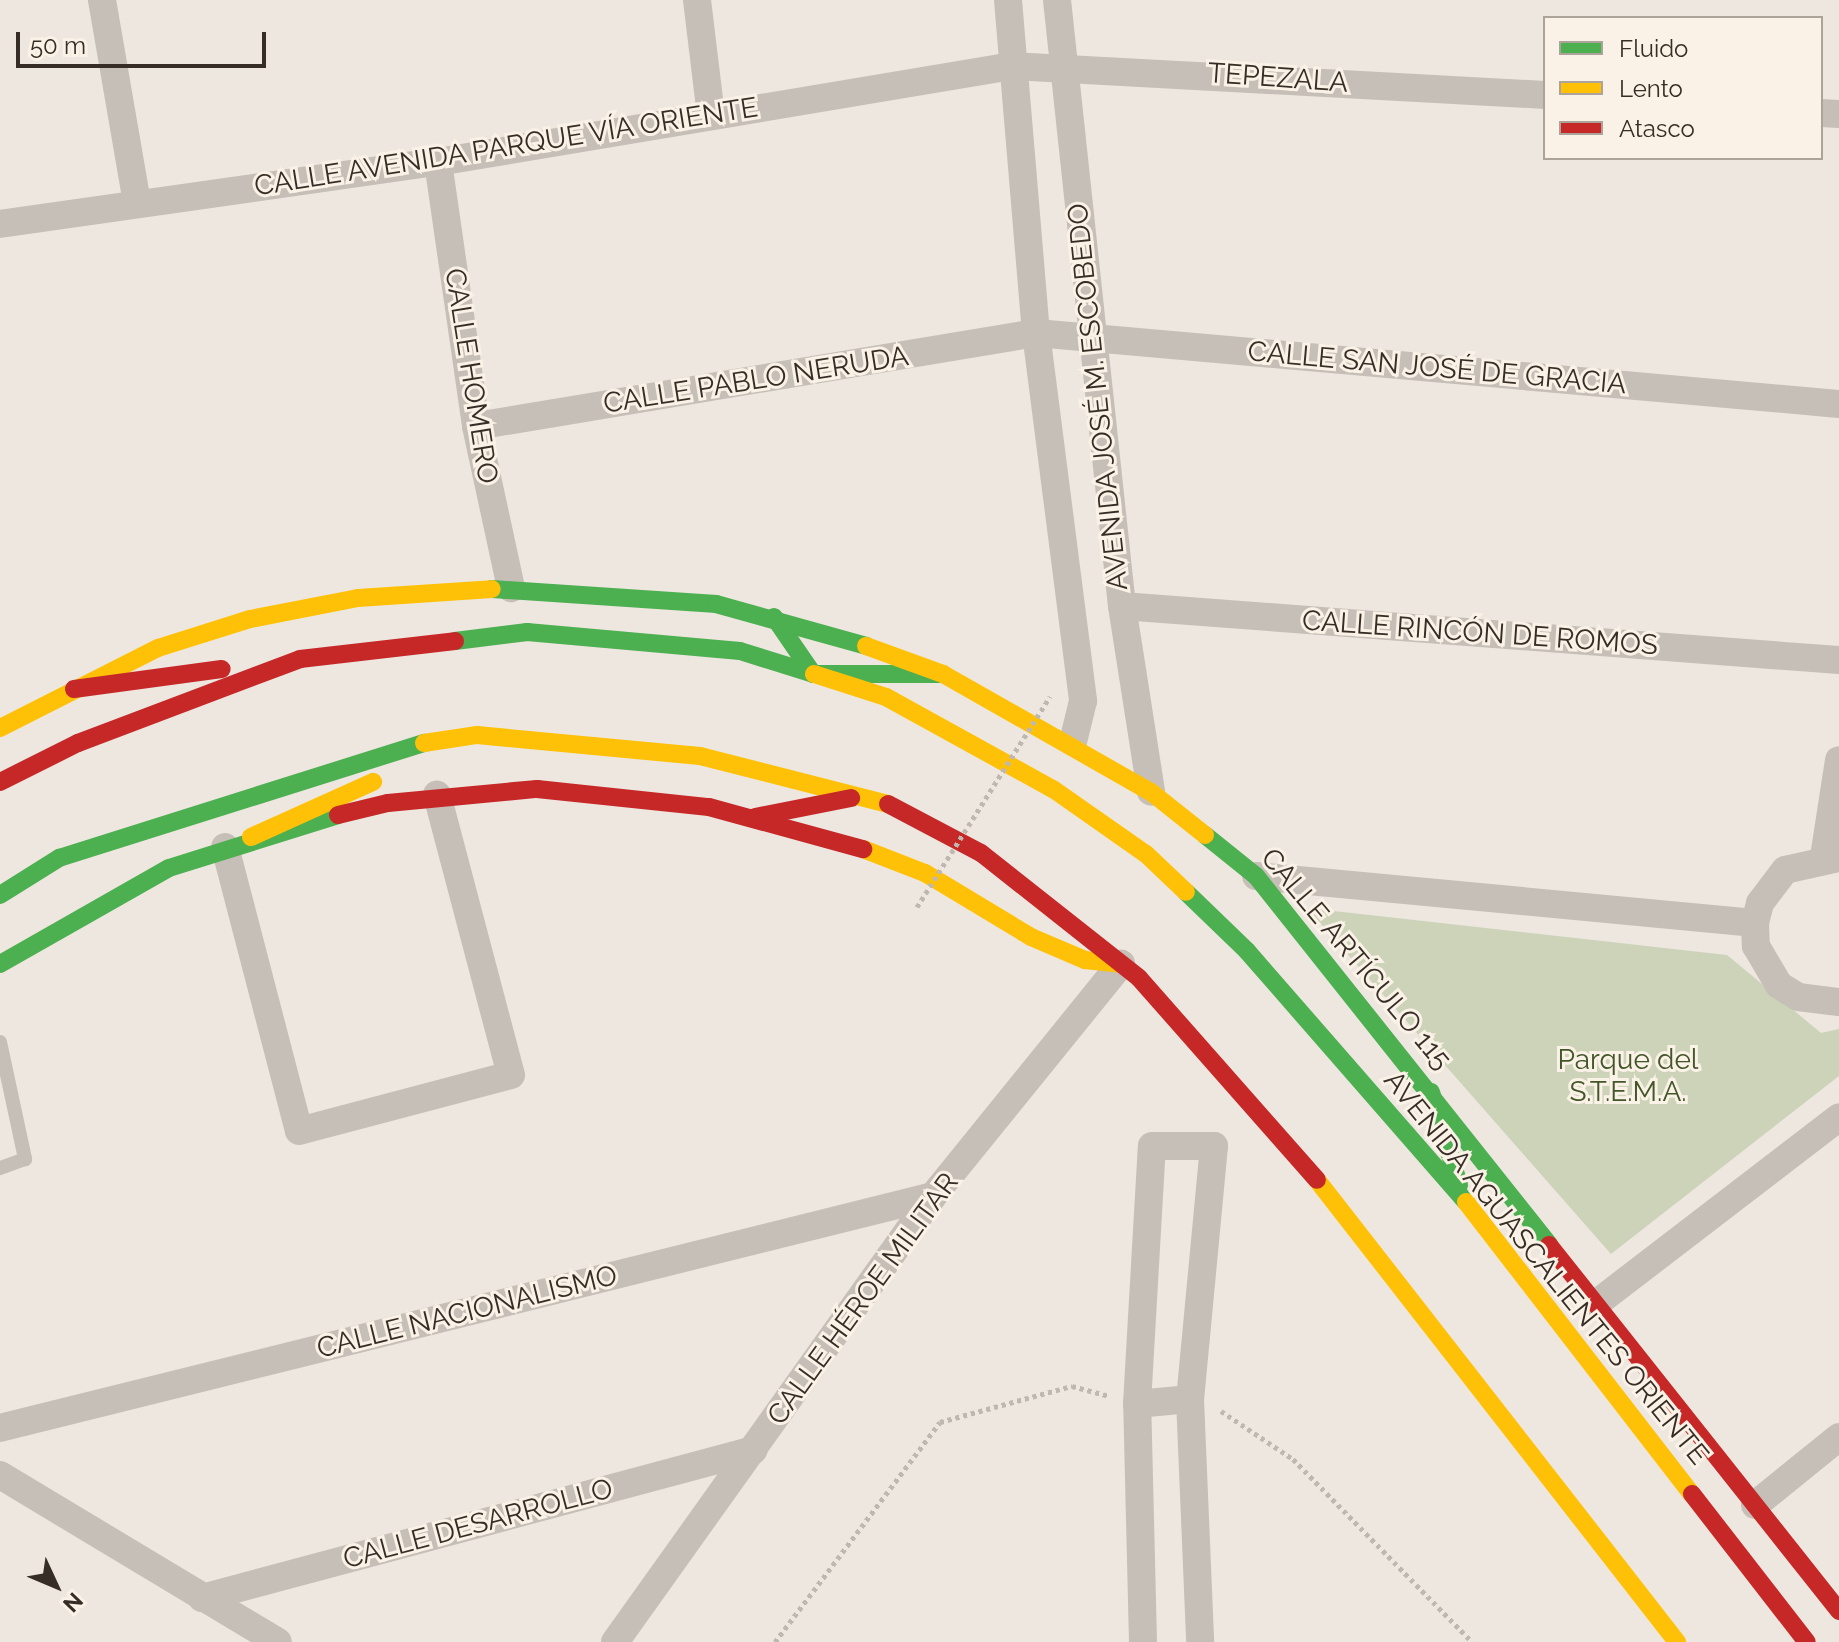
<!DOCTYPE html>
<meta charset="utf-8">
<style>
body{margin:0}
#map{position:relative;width:1839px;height:1642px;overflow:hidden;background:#ede7e0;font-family:Raleway,sans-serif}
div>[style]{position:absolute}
.green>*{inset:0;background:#cdd3b9}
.path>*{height:5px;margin-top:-2.5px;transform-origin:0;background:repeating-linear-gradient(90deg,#beb8b1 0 4px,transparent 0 8px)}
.lane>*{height:14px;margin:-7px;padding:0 7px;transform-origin:7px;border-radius:7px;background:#c6bfb8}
.street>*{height:28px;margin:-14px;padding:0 14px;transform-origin:14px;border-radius:14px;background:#c6bfb8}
.fast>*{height:18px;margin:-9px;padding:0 9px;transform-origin:9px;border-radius:9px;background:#4caf50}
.slow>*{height:18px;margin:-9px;padding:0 9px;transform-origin:9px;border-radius:9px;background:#ffc107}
.jam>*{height:18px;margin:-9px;padding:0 9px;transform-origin:9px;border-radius:9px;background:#c62828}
.path-bridge>*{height:5px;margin-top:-2.5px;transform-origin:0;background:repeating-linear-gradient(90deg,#beb8b1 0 4px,transparent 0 8px)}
span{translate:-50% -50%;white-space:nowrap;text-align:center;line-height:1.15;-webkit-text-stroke:6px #faf2e6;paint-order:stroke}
.street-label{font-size:28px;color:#372d27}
.park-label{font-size:28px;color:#435629}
.legend{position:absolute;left:1543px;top:16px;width:280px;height:144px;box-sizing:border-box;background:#faf2e6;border:2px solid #aca39a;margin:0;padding:10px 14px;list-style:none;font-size:24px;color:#372d27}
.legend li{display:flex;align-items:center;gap:16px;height:40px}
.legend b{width:40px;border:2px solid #aca39a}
.north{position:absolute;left:16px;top:1546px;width:80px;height:80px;-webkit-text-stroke:6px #faf2e6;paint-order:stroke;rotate:134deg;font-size:22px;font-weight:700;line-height:32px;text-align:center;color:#372d27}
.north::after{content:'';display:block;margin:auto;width:28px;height:36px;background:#372d27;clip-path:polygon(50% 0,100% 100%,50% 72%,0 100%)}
.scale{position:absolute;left:16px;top:32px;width:250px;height:36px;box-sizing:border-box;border:4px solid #372d27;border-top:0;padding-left:10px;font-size:24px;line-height:28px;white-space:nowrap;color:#372d27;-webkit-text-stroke:6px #faf2e6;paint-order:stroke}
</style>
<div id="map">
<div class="green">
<i style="clip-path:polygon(1307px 908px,1727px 955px,1821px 1033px,1839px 1029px,1839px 1076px,1611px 1254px)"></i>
</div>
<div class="path">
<i style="left:1221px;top:1411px;width:87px;rotate:33.7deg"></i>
<i style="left:1293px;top:1459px;width:256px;rotate:45.6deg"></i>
<i style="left:775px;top:1642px;width:275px;rotate:-53.1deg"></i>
<i style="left:940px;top:1422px;width:137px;rotate:-15.3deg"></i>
<i style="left:1072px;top:1386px;width:38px;rotate:15deg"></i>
</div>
<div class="lane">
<i style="left:0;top:1042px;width:120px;rotate:77.9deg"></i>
<i style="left:25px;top:1159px;width:27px;rotate:160deg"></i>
</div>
<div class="street">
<i style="left:102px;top:0;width:205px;rotate:80.2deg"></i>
<i style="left:697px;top:0;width:117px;rotate:83.1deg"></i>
<i style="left:1008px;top:0;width:334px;rotate:85.2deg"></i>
<i style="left:1036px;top:333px;width:371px;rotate:82.7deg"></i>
<i style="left:1083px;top:701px;width:42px;rotate:103.7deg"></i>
<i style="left:1057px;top:0;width:609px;rotate:83.88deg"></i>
<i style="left:1122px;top:606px;width:188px;rotate:81.1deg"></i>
<i style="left:1821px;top:113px;width:18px;rotate:3deg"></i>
<i style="left:438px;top:162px;width:267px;rotate:81.8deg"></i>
<i style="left:476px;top:426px;width:166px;rotate:77.8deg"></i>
<i style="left:0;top:224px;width:442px;rotate:-8.1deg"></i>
<i style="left:438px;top:162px;width:582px;rotate:-9.49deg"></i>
<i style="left:1012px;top:66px;width:534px;rotate:3.11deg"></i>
<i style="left:476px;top:426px;width:568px;rotate:-9.43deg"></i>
<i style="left:1036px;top:333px;width:806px;rotate:5.05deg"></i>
<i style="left:1122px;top:606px;width:719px;rotate:4.31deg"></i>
<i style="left:225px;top:847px;width:293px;rotate:75.4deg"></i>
<i style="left:299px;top:1131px;width:219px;rotate:-14.8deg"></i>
<i style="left:511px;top:1075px;width:290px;rotate:-104.8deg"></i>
<i style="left:1824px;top:857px;width:98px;rotate:-81.2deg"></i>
<i style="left:1839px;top:858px;width:55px;rotate:167.5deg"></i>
<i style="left:1785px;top:870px;width:41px;rotate:127.1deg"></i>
<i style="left:1760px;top:903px;width:21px;rotate:104deg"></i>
<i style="left:1755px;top:923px;width:23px;rotate:88deg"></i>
<i style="left:1756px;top:946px;width:45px;rotate:59.5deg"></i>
<i style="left:1779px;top:985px;width:22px;rotate:32deg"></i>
<i style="left:1798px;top:997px;width:41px;rotate:7deg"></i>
<i style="left:1256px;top:876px;width:501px;rotate:5.38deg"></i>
<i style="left:1597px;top:1303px;width:305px;rotate:-37.5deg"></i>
<i style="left:1137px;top:1404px;width:53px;rotate:-5.4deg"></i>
<i style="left:0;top:1428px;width:961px;rotate:-13.96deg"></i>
<i style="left:0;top:1475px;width:324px;rotate:31deg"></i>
<i style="left:1755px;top:1505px;width:108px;rotate:-39deg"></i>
<i style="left:202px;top:1598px;width:571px;rotate:-15.01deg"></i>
<i style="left:615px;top:1642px;width:548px;rotate:-54.51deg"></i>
<i style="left:933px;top:1196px;width:299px;rotate:-51deg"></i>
<i style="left:1143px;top:1642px;width:238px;rotate:-91.4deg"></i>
<i style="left:1137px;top:1404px;width:258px;rotate:-86.7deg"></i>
<i style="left:1152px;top:1146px;width:62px"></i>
<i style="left:1214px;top:1146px;width:254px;rotate:95.4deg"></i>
<i style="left:1190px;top:1399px;width:243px;rotate:87.6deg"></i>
</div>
<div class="fast">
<i style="left:492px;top:589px;width:225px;rotate:3.8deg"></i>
<i style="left:716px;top:604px;width:156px;rotate:15.6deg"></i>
<i style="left:774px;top:617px;width:69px;rotate:55.6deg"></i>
<i style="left:813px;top:674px;width:130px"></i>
<i style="left:455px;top:641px;width:73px;rotate:-7.1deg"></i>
<i style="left:527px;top:632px;width:214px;rotate:5.1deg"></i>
<i style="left:740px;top:651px;width:77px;rotate:17.3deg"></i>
<i style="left:1205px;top:835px;width:65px;rotate:38.8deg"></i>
<i style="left:1256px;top:876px;width:471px;rotate:51.5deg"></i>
<i style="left:1186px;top:892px;width:85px;rotate:44deg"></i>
<i style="left:1247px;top:951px;width:333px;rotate:48.9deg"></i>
<i style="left:0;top:895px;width:70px;rotate:-32.1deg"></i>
<i style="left:59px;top:858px;width:383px;rotate:-17.5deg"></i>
<i style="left:0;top:964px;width:194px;rotate:-29.6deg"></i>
<i style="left:169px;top:868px;width:177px;rotate:-17.4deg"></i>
<i style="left:1431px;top:1092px;width:97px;rotate:73.2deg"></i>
</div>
<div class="slow">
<i style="left:866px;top:646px;width:82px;rotate:20deg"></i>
<i style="left:943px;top:674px;width:239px;rotate:29.6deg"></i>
<i style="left:1151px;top:792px;width:69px;rotate:38.5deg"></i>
<i style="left:814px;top:674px;width:76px;rotate:17.7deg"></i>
<i style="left:886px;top:697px;width:191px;rotate:28.9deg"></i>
<i style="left:1053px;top:789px;width:113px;rotate:35deg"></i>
<i style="left:1146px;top:854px;width:55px;rotate:43.5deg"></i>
<i style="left:0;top:728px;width:177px;rotate:-26.9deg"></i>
<i style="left:158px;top:648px;width:96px;rotate:-17.5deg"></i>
<i style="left:250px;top:619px;width:110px;rotate:-11deg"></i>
<i style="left:358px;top:598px;width:134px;rotate:-3.8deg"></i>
<i style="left:424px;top:743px;width:54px;rotate:-8.6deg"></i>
<i style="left:477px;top:735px;width:224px;rotate:5.4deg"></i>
<i style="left:700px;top:756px;width:194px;rotate:14.3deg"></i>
<i style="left:251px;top:837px;width:134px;rotate:-24.3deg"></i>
<i style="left:863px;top:849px;width:66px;rotate:21.2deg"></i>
<i style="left:925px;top:873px;width:124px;rotate:31.1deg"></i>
<i style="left:1031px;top:937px;width:59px;rotate:23.1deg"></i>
<i style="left:1085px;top:960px;width:36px;rotate:6deg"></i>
<i style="left:1317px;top:1180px;width:586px;rotate:52.07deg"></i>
<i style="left:1466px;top:1202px;width:369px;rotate:52.3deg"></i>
</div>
<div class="jam">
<i style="left:74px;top:689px;width:149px;rotate:-7.7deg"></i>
<i style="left:0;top:782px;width:87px;rotate:-26.6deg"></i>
<i style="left:78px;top:743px;width:237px;rotate:-20.7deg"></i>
<i style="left:300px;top:659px;width:156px;rotate:-6.6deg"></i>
<i style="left:888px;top:804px;width:105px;rotate:27.8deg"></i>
<i style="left:981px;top:853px;width:201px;rotate:38.3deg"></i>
<i style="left:1139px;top:978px;width:269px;rotate:48.6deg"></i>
<i style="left:338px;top:815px;width:51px;rotate:-13.5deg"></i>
<i style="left:388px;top:803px;width:150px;rotate:-5.4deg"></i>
<i style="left:537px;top:789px;width:173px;rotate:6deg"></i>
<i style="left:709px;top:807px;width:160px;rotate:15.3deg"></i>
<i style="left:755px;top:817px;width:98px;rotate:-11.2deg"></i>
<i style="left:1549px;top:1245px;width:467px;rotate:51.6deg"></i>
<i style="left:1692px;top:1494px;width:187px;rotate:52.2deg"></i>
</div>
<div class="path-bridge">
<i style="left:917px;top:907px;width:249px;rotate:-57.7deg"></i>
</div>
<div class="street-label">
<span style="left:1278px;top:78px;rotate:4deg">TEPEZALA</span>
<span style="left:506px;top:147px;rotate:-9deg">CALLE AVENIDA PARQUE VÍA ORIENTE</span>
<span style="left:1437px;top:368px;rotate:5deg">CALLE SAN JOSÉ DE GRACIA</span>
<span style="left:471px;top:376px;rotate:81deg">CALLE HOMERO</span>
<span style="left:756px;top:380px;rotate:-9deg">CALLE PABLO NERUDA</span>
<span style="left:1098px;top:397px;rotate:-96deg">AVENIDA JOSÉ M. ESCOBEDO</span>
<span style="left:1480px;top:633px;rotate:4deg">CALLE RINCÓN DE ROMOS</span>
<span style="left:1356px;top:959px;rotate:50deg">CALLE ARTÍCULO 115</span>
<span style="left:1546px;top:1268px;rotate:51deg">AVENIDA AGUASCALIENTES ORIENTE</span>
<span style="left:863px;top:1299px;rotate:-54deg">CALLE HÉROE MILITAR</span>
<span style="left:467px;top:1312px;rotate:-14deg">CALLE NACIONALISMO</span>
<span style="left:478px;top:1524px;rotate:-15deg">CALLE DESARROLLO</span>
</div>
<div class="park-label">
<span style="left:1628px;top:1076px">Parque del<br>S.T.E.M.A.</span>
</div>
<ul class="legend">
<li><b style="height:10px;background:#4caf50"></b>Fluido</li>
<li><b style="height:10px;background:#ffc107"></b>Lento</li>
<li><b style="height:10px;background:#c62828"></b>Atasco</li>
</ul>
<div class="north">N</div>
<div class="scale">50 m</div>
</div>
